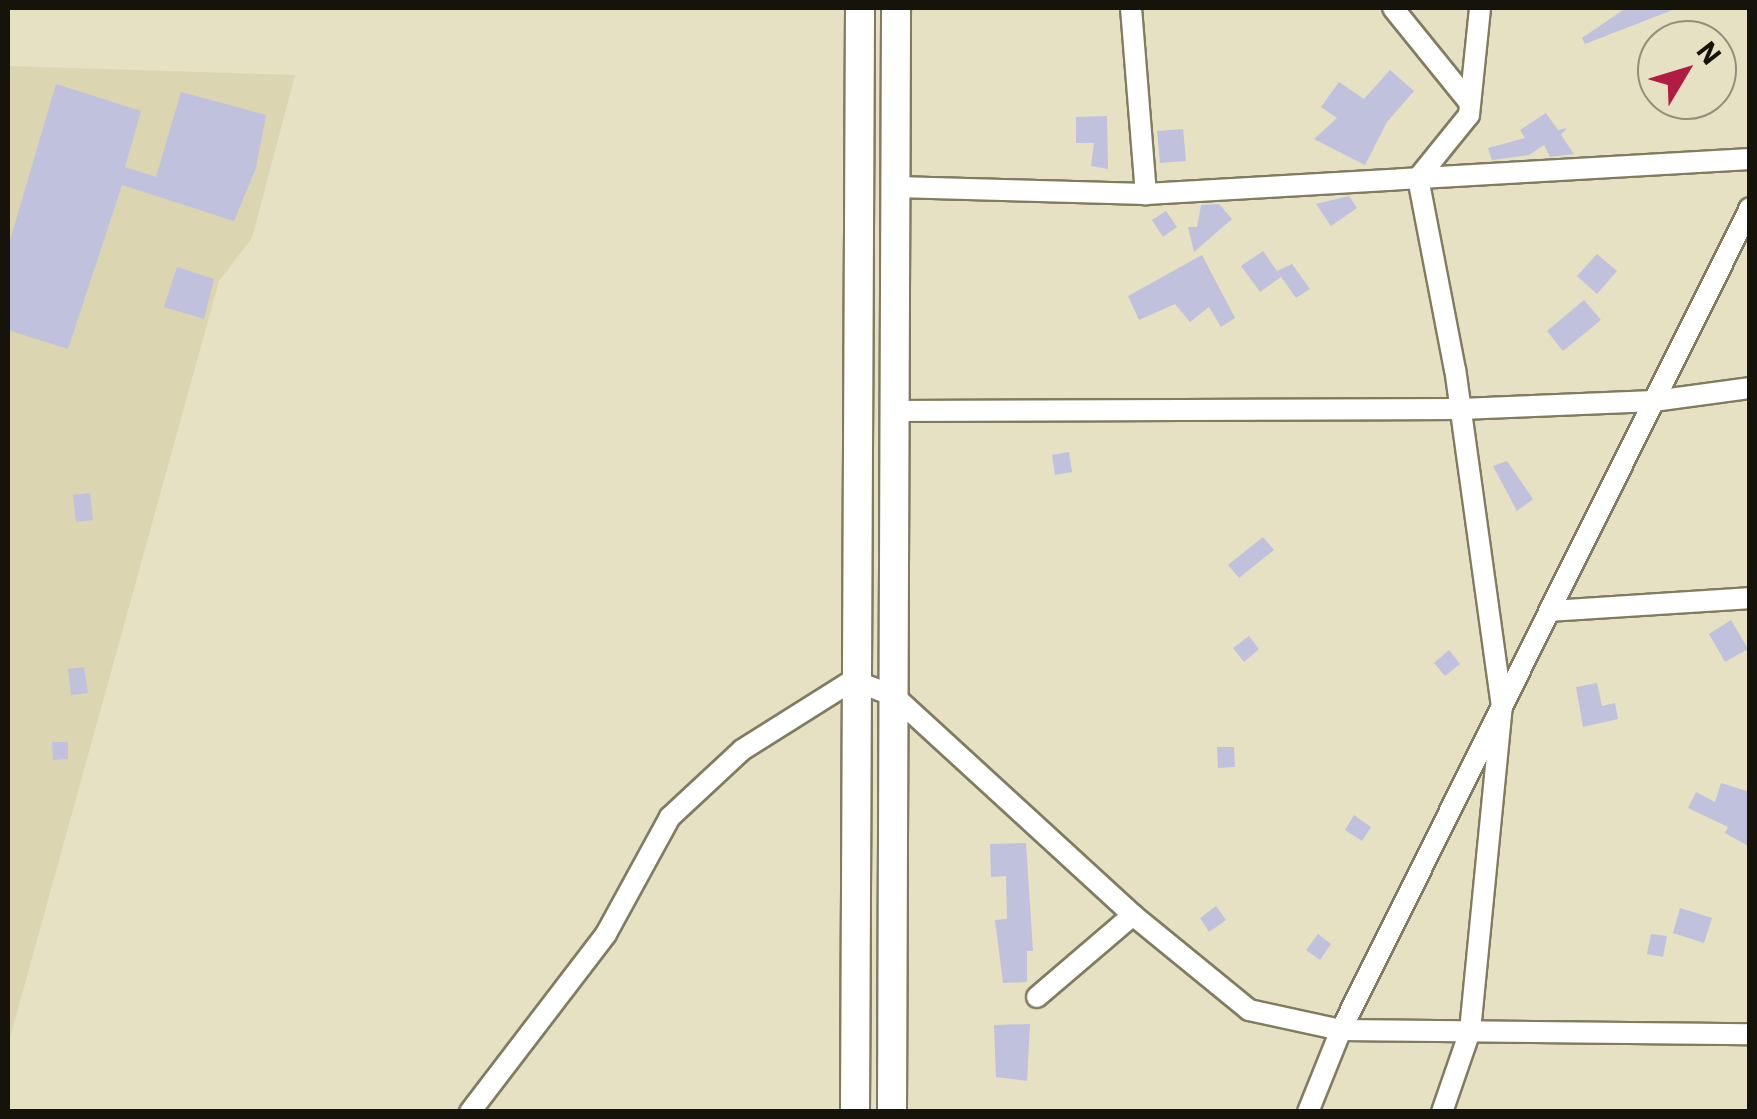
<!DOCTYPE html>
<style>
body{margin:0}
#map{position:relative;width:1757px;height:1119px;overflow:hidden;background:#e6e1c3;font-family:"IBM Plex Sans",sans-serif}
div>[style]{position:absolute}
.built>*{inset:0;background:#dcd5b1}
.building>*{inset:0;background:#bfc1dd}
.roads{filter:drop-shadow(2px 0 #817c61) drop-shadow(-2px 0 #817c61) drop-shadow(0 2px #817c61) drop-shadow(0 -2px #817c61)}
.street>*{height:20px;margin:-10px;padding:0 10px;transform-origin:10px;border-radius:10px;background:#fff}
.secondary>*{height:28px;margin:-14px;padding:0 14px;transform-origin:14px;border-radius:14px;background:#fff}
span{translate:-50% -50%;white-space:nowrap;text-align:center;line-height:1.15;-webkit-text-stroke:8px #e6e1c3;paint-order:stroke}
.frame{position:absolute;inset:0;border:10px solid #16140a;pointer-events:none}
.north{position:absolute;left:1637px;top:20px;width:100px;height:100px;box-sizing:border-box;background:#e6e1c3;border:2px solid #938f79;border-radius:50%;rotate:52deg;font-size:28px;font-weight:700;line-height:40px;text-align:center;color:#16140a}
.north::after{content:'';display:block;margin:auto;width:35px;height:45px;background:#b01c42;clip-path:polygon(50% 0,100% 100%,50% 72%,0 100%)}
</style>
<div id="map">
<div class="built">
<i style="clip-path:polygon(8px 66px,295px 75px,252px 238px,219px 281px,8px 1045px)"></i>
</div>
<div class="building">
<i style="clip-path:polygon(1626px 8px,1675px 9px,1585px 44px,1582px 38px)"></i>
<i style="clip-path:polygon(1390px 70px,1414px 91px,1387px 122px,1365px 165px,1314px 139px,1337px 118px,1321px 107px,1339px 82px,1364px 99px)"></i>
<i style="clip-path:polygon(56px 84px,141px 111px,125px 167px,156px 177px,181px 92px,266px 115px,256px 168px,234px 221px,122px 185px,68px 349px,8px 330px,10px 240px)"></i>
<i style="clip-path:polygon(1546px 113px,1558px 130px,1567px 128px,1561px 135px,1574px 154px,1550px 157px,1544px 145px,1529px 155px,1492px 160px,1488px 148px,1525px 138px,1520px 130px)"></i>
<i style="clip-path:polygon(1107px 116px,1108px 169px,1091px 166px,1094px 143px,1076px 143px,1076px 117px)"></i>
<i style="clip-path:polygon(1183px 129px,1186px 161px,1160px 163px,1157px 131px)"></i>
<i style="clip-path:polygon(1349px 196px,1357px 208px,1331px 226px,1316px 204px)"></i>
<i style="clip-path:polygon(1219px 204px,1232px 219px,1194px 252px,1188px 227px,1197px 227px,1201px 205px)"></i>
<i style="clip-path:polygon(1166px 211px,1177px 227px,1163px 237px,1152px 220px)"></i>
<i style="clip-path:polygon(1263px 251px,1281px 277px,1260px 292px,1241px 266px)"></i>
<i style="clip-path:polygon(1597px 254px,1617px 271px,1597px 294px,1577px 276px)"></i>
<i style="clip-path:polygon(1202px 255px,1235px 318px,1221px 327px,1209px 307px,1190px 322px,1175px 304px,1139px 320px,1128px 296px)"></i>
<i style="clip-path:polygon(1292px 264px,1310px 289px,1296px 298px,1277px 271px)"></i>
<i style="clip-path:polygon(177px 267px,214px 279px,204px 319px,164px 307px)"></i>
<i style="clip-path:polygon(1584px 300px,1601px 320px,1563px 351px,1547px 331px)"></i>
<i style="clip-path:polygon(1069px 452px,1072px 472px,1055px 475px,1052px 455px)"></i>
<i style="clip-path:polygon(1507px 461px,1533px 499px,1517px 511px,1493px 466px)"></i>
<i style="clip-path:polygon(90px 493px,93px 520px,76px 522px,73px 495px)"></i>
<i style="clip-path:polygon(1263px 537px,1274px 550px,1239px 578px,1228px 565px)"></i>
<i style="clip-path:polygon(1731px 620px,1748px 649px,1725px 662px,1709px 634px)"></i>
<i style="clip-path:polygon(1249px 636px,1259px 649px,1244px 662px,1233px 648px)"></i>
<i style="clip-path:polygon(1449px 650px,1460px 664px,1445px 676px,1434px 663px)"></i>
<i style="clip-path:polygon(84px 667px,88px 693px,71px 695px,68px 669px)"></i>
<i style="clip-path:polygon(1597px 683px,1602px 706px,1615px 703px,1618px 719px,1583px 727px,1576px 687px)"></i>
<i style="clip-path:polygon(52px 742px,68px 742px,68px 759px,53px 760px)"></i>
<i style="clip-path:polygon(1217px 747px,1234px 747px,1235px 767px,1218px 768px)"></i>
<i style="clip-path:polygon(1721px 783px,1750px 792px,1750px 847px,1725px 833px,1728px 827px,1688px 808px,1696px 792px,1715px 802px)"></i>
<i style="clip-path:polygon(1354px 815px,1371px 827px,1362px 841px,1345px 830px)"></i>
<i style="clip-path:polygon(1026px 843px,1033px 951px,1027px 951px,1027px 982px,1003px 983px,995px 920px,1007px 919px,1006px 876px,991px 877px,990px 844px)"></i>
<i style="clip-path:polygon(1216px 906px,1226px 920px,1209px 932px,1200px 918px)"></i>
<i style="clip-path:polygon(1680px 908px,1712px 918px,1704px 943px,1673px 933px)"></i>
<i style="clip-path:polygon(1318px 934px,1331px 944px,1320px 960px,1306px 950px)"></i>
<i style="clip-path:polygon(1651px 934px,1667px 936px,1663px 957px,1647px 954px)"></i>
<i style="clip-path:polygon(1030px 1024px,1027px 1081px,996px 1077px,994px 1025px)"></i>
</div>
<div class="roads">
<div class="street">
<i style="left:1131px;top:8px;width:187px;rotate:85.4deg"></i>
<i style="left:1146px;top:194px;width:605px;rotate:-3.32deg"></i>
<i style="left:1393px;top:8px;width:122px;rotate:51deg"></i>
<i style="left:896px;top:187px;width:250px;rotate:1.6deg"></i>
<i style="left:895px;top:411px;width:566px;rotate:-0.2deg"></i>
<i style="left:1461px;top:409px;width:193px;rotate:-2.4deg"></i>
<i style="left:1654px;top:401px;width:97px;rotate:-7.7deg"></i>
<i style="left:1550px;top:611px;width:200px;rotate:-3.7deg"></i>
<i style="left:1037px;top:997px;width:126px;rotate:-40.5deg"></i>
<i style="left:470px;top:1112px;width:224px;rotate:-52.6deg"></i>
<i style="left:606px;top:934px;width:133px;rotate:-61.3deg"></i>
<i style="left:670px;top:817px;width:98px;rotate:-42.9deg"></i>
<i style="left:742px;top:750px;width:131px;rotate:-32.2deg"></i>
<i style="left:853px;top:680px;width:44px;rotate:21.3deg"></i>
<i style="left:894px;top:696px;width:324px;rotate:42.5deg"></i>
<i style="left:1133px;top:915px;width:150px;rotate:39.3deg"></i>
<i style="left:1249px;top:1010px;width:94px;rotate:12.3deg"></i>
<i style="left:1341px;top:1030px;width:409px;rotate:0.6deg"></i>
<i style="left:1308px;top:1112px;width:88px;rotate:-68.1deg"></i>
<i style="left:1341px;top:1030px;width:918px;rotate:-63.55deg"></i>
<i style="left:1442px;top:1112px;width:86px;rotate:-70.9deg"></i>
<i style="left:1470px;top:1031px;width:326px;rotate:-84.4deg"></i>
<i style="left:1502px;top:707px;width:340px;rotate:-97.9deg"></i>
<i style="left:1455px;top:370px;width:196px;rotate:-100.9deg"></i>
<i style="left:1418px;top:178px;width:81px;rotate:-51deg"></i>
<i style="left:1469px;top:115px;width:108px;rotate:-84.1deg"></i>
</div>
<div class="secondary">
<i style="left:855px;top:1112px;width:1104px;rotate:-89.74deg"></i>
<i style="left:892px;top:1112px;width:1104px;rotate:-89.79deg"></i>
</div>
</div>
<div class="frame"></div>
<div class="north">N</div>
</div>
